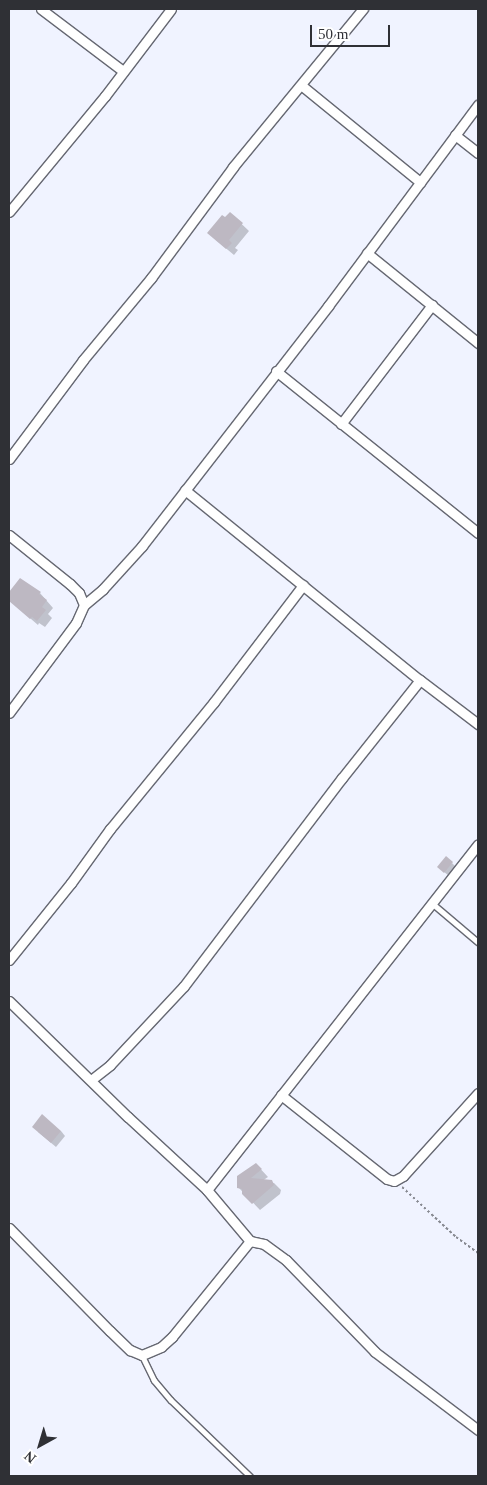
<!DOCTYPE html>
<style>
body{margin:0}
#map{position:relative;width:487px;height:1485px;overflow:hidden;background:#f0f3ff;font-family:"Times New Roman",serif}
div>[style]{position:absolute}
.shadow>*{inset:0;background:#0003}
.building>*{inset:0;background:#bdb8c2}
.path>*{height:2px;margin-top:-1px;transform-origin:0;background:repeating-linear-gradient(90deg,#878991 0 2.5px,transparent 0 5px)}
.roads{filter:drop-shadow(1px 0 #666872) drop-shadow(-1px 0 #666872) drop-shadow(0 1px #666872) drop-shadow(0 -1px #666872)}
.service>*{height:4.5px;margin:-2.25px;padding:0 2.25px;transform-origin:2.25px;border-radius:2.25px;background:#fff}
.minor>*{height:9px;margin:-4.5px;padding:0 4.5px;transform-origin:4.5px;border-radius:4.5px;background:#fff}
span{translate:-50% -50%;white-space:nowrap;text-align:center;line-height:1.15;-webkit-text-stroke:4px #fff;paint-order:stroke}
.frame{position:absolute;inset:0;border:10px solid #2f3035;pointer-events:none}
.north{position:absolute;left:15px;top:1420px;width:50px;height:50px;-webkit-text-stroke:4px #fff;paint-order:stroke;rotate:219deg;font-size:14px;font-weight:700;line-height:20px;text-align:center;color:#2f3035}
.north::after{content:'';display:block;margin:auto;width:18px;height:22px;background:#2f3035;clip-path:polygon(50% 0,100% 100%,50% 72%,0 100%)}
.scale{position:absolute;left:310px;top:25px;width:80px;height:22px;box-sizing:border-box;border:2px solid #2f3035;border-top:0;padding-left:6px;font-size:15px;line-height:18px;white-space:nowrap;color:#2f3035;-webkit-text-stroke:4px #fff;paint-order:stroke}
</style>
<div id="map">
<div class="shadow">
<i style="clip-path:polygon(230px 213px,249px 231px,235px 248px,238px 250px,234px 255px,216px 240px)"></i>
<i style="clip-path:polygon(21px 580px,40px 593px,53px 608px,48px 614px,52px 618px,45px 627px,39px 623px,38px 625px,9px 600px,9px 594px)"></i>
<i style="clip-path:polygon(452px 863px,456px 867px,449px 876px,443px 871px)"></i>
<i style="clip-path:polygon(61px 1131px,65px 1136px,56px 1147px,38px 1132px)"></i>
<i style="clip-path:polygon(256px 1164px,268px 1177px,262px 1181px,274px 1183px,281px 1190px,280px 1194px,260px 1210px,239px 1188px)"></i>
</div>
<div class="building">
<i style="clip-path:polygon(230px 212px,243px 223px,229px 240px,232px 243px,226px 249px,207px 233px,222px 215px,225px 217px)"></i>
<i style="clip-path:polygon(20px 578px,41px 592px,39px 594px,47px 600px,42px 607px,46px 610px,37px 621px,32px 617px,30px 619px,9px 601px,9px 592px)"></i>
<i style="clip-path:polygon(446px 856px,453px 862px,444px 873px,437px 867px)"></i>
<i style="clip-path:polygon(42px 1114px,61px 1131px,51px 1143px,32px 1127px)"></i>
<i style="clip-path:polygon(256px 1163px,262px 1169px,251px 1178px,272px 1180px,274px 1185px,252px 1204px,242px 1194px,242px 1189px,237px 1188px,237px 1176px)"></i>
</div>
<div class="path">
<i style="left:402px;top:1187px;width:74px;rotate:42.8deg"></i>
<i style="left:456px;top:1237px;width:27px;rotate:36deg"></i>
</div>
<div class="roads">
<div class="service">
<i style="left:432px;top:903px;width:60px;rotate:40.3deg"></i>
<i style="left:142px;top:1355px;width:28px;rotate:64deg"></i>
<i style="left:154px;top:1380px;width:26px;rotate:50deg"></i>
<i style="left:171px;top:1400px;width:110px;rotate:43.9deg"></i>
</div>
<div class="minor">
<i style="left:41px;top:9px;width:103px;rotate:37.1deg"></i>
<i style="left:301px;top:85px;width:154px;rotate:39.2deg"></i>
<i style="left:455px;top:135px;width:29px;rotate:38deg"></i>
<i style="left:9px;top:212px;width:151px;rotate:-50.4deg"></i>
<i style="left:105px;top:96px;width:109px;rotate:-52.8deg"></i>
<i style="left:367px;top:253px;width:143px;rotate:39deg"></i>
<i style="left:276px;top:371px;width:259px;rotate:38.7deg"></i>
<i style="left:341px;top:424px;width:150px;rotate:-52.6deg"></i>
<i style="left:9px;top:459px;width:124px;rotate:-53.2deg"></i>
<i style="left:83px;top:360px;width:107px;rotate:-50.3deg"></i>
<i style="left:151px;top:278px;width:138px;rotate:-53.5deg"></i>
<i style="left:233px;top:167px;width:205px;rotate:-50.6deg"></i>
<i style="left:185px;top:490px;width:302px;rotate:39deg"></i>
<i style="left:420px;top:680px;width:73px;rotate:37.2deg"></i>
<i style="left:9px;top:535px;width:78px;rotate:38.8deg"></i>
<i style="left:70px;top:584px;width:13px;rotate:45deg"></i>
<i style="left:79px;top:593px;width:13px;rotate:67deg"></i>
<i style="left:84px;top:605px;width:20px;rotate:114deg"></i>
<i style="left:76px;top:623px;width:112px;rotate:126.7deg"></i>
<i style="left:84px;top:605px;width:25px;rotate:-40deg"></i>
<i style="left:103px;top:589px;width:58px;rotate:-47.8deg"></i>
<i style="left:142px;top:546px;width:304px;rotate:-52.2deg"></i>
<i style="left:328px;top:306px;width:251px;rotate:-53.3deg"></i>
<i style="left:9px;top:960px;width:99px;rotate:-51.2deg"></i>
<i style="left:71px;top:883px;width:67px;rotate:-54.2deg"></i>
<i style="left:110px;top:829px;width:164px;rotate:-50.7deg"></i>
<i style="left:214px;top:702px;width:147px;rotate:-52.7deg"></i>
<i style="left:9px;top:1001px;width:166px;rotate:44.3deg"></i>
<i style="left:128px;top:1117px;width:108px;rotate:42.7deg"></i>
<i style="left:207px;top:1190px;width:67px;rotate:49.9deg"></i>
<i style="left:250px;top:1241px;width:14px;rotate:12deg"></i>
<i style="left:264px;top:1244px;width:27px;rotate:36deg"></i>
<i style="left:286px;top:1260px;width:128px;rotate:45.9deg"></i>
<i style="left:375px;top:1352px;width:129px;rotate:37.1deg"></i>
<i style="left:91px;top:1080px;width:24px;rotate:-38deg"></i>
<i style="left:110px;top:1065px;width:108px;rotate:-46.9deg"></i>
<i style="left:184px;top:986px;width:261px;rotate:-52.8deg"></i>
<i style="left:342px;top:778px;width:125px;rotate:-51.5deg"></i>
<i style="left:281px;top:1095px;width:135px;rotate:38.4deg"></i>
<i style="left:387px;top:1179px;width:7px;rotate:16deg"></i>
<i style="left:394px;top:1181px;width:10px;rotate:-29deg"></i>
<i style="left:403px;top:1176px;width:112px;rotate:-47.9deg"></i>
<i style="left:207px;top:1190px;width:439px;rotate:-51.9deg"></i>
<i style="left:9px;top:1228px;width:144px;rotate:45.6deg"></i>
<i style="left:110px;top:1331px;width:28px;rotate:44deg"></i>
<i style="left:130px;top:1350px;width:13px;rotate:23deg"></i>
<i style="left:142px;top:1355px;width:21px;rotate:-23deg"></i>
<i style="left:161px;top:1347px;width:15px;rotate:-42deg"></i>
<i style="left:172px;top:1337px;width:124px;rotate:-50.9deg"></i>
</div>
</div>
<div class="frame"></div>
<div class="north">N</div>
<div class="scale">50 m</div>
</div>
